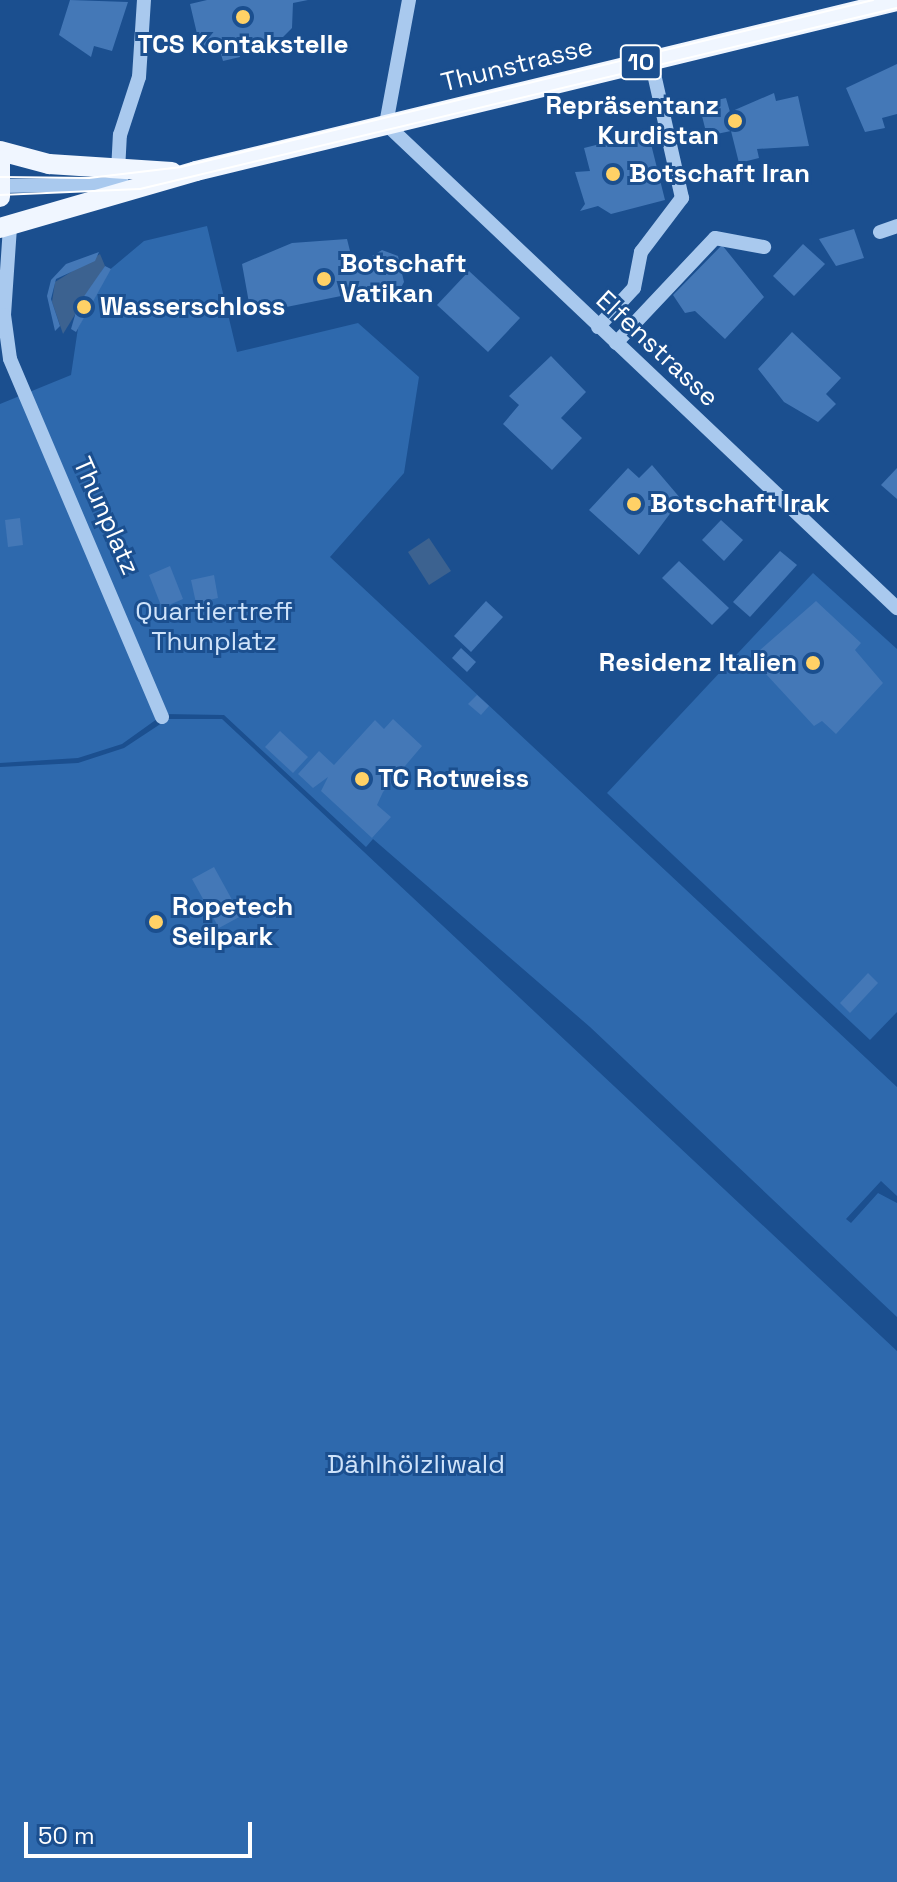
<!DOCTYPE html>
<meta charset="utf-8">
<style>
body{margin:0}
#map{position:relative;width:897px;height:1882px;overflow:hidden;background:#1b4f8f;font-family:"Space Grotesk",sans-serif}
div>[style]{position:absolute}
.green>*{inset:0;background:#2e69ad}
.water>*{inset:0;background:#3c6290}
.building>*{inset:0;background:#4478b7}
.minor>*{height:14px;margin:-7px;padding:0 7px;transform-origin:7px;border-radius:7px;background:#a9c9ee}
.major>*{height:20px;margin:-10px;padding:0 10px;transform-origin:10px;border-radius:10px;background:#f0f6ff}
.tram>*{height:2px;margin:-1px;padding:0 1px;transform-origin:1px;border-radius:1px;background:#fff}
.dots>*{width:22px;height:22px;translate:-50% -50%;box-sizing:border-box;border:4px solid #1b4f8f;border-radius:50%}
span{translate:-50% -50%;white-space:nowrap;text-align:center;line-height:1.15;-webkit-text-stroke:6px #1b4f8f;paint-order:stroke}
.shield-label span{padding:2px 6px;background:#1b4f8f;border:2px solid;border-radius:6px;-webkit-text-stroke-width:0}
.shield-label{font-size:24px;color:#fff;font-weight:700}
.poi-label{font-size:26px;color:#fff;font-weight:700}
.right{translate:-100% -50%;text-align:right}
.left{translate:0 -50%;text-align:left}
.street-label{font-size:26px;color:#fff}
.park-label{font-size:26px;color:#cfe3fa}
.scale{position:absolute;left:24px;top:1822px;width:228px;height:36px;box-sizing:border-box;border:4px solid #fff;border-top:0;padding-left:10px;font-size:24px;line-height:28px;white-space:nowrap;color:#fff;-webkit-text-stroke:6px #1b4f8f;paint-order:stroke}
</style>
<div id="map">
<div class="green">
<i style="clip-path:polygon(207px 226px,237px 352px,358px 323px,419px 377px,404px 473px,330px 557px,897px 1087px,897px 1196px,881px 1181px,846px 1219px,851px 1223px,878px 1193px,897px 1203px,897px 1317px,590px 1027px,373px 839px,366px 847px,224px 715px,164px 714px,122px 744px,78px 758px,0 763px,0 404px,71px 375px,78px 328px,107px 272px,144px 241px)"></i>
<i style="clip-path:polygon(813px 573px,897px 649px,897px 1012px,870px 1040px,607px 793px)"></i>
<i style="clip-path:polygon(168px 719px,222px 719px,897px 1351px,897px 1882px,0 1882px,0 767px,78px 763px,124px 748px)"></i>
</div>
<div class="water">
<i style="clip-path:polygon(100px 254px,105px 266px,63px 334px,52px 302px,55px 282px)"></i>
<i style="clip-path:polygon(429px 538px,451px 571px,429px 585px,408px 552px)"></i>
</div>
<div class="building">
<i style="clip-path:polygon(70px 0,128px 2px,112px 51px,94px 46px,91px 57px,59px 35px)"></i>
<i style="clip-path:polygon(207px 0,308px 0,293px 3px,292px 28px,279px 41px,238px 46px,240px 57px,223px 61px,220px 51px,202px 55px,190px 4px)"></i>
<i style="clip-path:polygon(897px 64px,897px 114px,882px 118px,885px 128px,865px 132px,846px 88px)"></i>
<i style="clip-path:polygon(774px 93px,776px 101px,798px 96px,809px 146px,757px 149px,759px 158px,739px 163px,731px 131px,707px 136px,699px 104px,726px 98px,730px 112px)"></i>
<i style="clip-path:polygon(648px 132px,665px 200px,611px 214px,598px 206px,580px 211px,585px 204px,575px 172px,590px 171px,584px 148px)"></i>
<i style="clip-path:polygon(854px 229px,864px 258px,836px 266px,819px 239px)"></i>
<i style="clip-path:polygon(347px 239px,354px 267px,382px 250px,398px 256px,404px 282px,398px 293px,379px 298px,366px 291px,251px 314px,242px 264px,292px 243px)"></i>
<i style="clip-path:polygon(803px 244px,825px 264px,794px 296px,773px 276px)"></i>
<i style="clip-path:polygon(722px 245px,764px 297px,725px 339px,695px 311px,685px 313px,673px 295px)"></i>
<i style="clip-path:polygon(99px 252px,95px 261px,56px 279px,51px 299px,60px 326px,55px 331px,47px 296px,51px 280px,66px 264px)"></i>
<i style="clip-path:polygon(105px 266px,111px 269px,76px 332px,71px 329px,78px 305px)"></i>
<i style="clip-path:polygon(469px 271px,520px 318px,488px 352px,437px 305px)"></i>
<i style="clip-path:polygon(792px 332px,841px 378px,826px 394px,836px 404px,818px 422px,784px 402px,758px 369px)"></i>
<i style="clip-path:polygon(551px 356px,586px 392px,561px 418px,582px 438px,552px 470px,503px 424px,519px 405px,509px 396px)"></i>
<i style="clip-path:polygon(652px 465px,681px 499px,639px 555px,589px 510px,628px 468px,639px 478px)"></i>
<i style="clip-path:polygon(897px 468px,897px 499px,881px 485px)"></i>
<i style="clip-path:polygon(20px 518px,23px 545px,8px 547px,5px 520px)"></i>
<i style="clip-path:polygon(721px 520px,743px 540px,724px 561px,702px 540px)"></i>
<i style="clip-path:polygon(780px 551px,797px 565px,750px 617px,733px 602px)"></i>
<i style="clip-path:polygon(679px 561px,729px 608px,712px 625px,662px 578px)"></i>
<i style="clip-path:polygon(170px 566px,183px 599px,162px 608px,149px 575px)"></i>
<i style="clip-path:polygon(214px 575px,218px 598px,196px 603px,191px 580px)"></i>
<i style="clip-path:polygon(486px 601px,503px 617px,471px 652px,454px 636px)"></i>
<i style="clip-path:polygon(816px 601px,861px 643px,855px 650px,883px 683px,836px 734px,822px 721px,814px 726px,751px 658px)"></i>
<i style="clip-path:polygon(461px 648px,476px 662px,467px 672px,452px 658px)"></i>
<i style="clip-path:polygon(477px 695px,489px 706px,481px 715px,468px 704px)"></i>
<i style="clip-path:polygon(393px 719px,422px 746px,383px 792px,377px 805px,391px 817px,372px 838px,321px 791px,328px 777px,313px 788px,298px 774px,319px 751px,334px 765px,375px 720px,384px 729px)"></i>
<i style="clip-path:polygon(280px 731px,308px 757px,293px 773px,265px 747px)"></i>
<i style="clip-path:polygon(214px 867px,241px 916px,219px 928px,192px 879px)"></i>
<i style="clip-path:polygon(868px 973px,878px 983px,850px 1013px,840px 1003px)"></i>
</div>
<div class="minor">
<i style="left:409px;top:0;width:126px;rotate:100.5deg"></i>
<i style="left:386px;top:124px;width:704px;rotate:43.45deg"></i>
<i style="left:118px;top:171px;width:36px;rotate:-87deg"></i>
<i style="left:120px;top:135px;width:61px;rotate:-71.9deg"></i>
<i style="left:139px;top:77px;width:77px;rotate:-86.3deg"></i>
<i style="left:0;top:186px;width:123px;rotate:-0.9deg"></i>
<i style="left:10px;top:227px;width:88px;rotate:93.9deg"></i>
<i style="left:4px;top:315px;width:44px;rotate:82.2deg"></i>
<i style="left:10px;top:359px;width:389px;rotate:67deg"></i>
<i style="left:880px;top:232px;width:18px;rotate:-19deg"></i>
<i style="left:598px;top:327px;width:53px;rotate:-47.3deg"></i>
<i style="left:634px;top:288px;width:37px;rotate:-79deg"></i>
<i style="left:641px;top:252px;width:68px;rotate:-52.8deg"></i>
<i style="left:682px;top:198px;width:141px;rotate:-102.7deg"></i>
<i style="left:616px;top:343px;width:144px;rotate:-46.7deg"></i>
<i style="left:715px;top:238px;width:50px;rotate:10.4deg"></i>
</div>
<div class="major">
<i style="left:0;top:151px;width:51px;rotate:14.9deg"></i>
<i style="left:49px;top:164px;width:123px;rotate:3.7deg"></i>
<i style="left:0;top:160px;width:37px;rotate:90deg"></i>
<i style="left:0;top:228px;width:204px;rotate:-16.2deg"></i>
<i style="left:196px;top:171px;width:721px;rotate:-13.63deg"></i>
</div>
<div class="tram">
<i style="left:0;top:177px;width:89px;rotate:0.6deg"></i>
<i style="left:89px;top:178px;width:93px;rotate:-6.8deg"></i>
<i style="left:181px;top:167px;width:712px;rotate:-13.57deg"></i>
<i style="left:0;top:195px;width:140px;rotate:-2.5deg"></i>
<i style="left:140px;top:189px;width:778px;rotate:-13.45deg"></i>
</div>
<div class="dots">
<i style="left:243px;top:17px;background:#ffd166"></i>
<i style="left:735px;top:121px;background:#ffd166"></i>
<i style="left:613px;top:174px;background:#ffd166"></i>
<i style="left:324px;top:279px;background:#ffd166"></i>
<i style="left:84px;top:307px;background:#ffd166"></i>
<i style="left:634px;top:504px;background:#ffd166"></i>
<i style="left:813px;top:663px;background:#ffd166"></i>
<i style="left:362px;top:779px;background:#ffd166"></i>
<i style="left:156px;top:922px;background:#ffd166"></i>
</div>
<div class="shield-label">
<span style="left:641px;top:62px">10</span>
</div>
<div class="poi-label">
<span style="left:243px;top:45px">TCS Kontakstelle</span>
<span class="right" style="left:719px;top:121px">Repräsentanz<br>Kurdistan</span>
<span class="left" style="left:629px;top:174px">Botschaft Iran</span>
<span class="left" style="left:340px;top:279px">Botschaft<br>Vatikan</span>
<span class="left" style="left:100px;top:307px">Wasserschloss</span>
<span class="left" style="left:650px;top:504px">Botschaft Irak</span>
<span class="right" style="left:797px;top:663px">Residenz Italien</span>
<span class="left" style="left:378px;top:779px">TC Rotweiss</span>
<span class="left" style="left:172px;top:922px">Ropetech<br>Seilpark</span>
</div>
<div class="street-label">
<span style="left:517px;top:65px;rotate:-14deg">Thunstrasse</span>
<span style="left:657px;top:349px;rotate:43deg">Elfenstrasse</span>
<span style="left:106px;top:516px;rotate:66deg">Thunplatz</span>
</div>
<div class="park-label">
<span style="left:214px;top:627px">Quartiertreff<br>Thunplatz</span>
<span style="left:416px;top:1465px">Dählhölzliwald</span>
</div>
<div class="scale">50 m</div>
</div>
